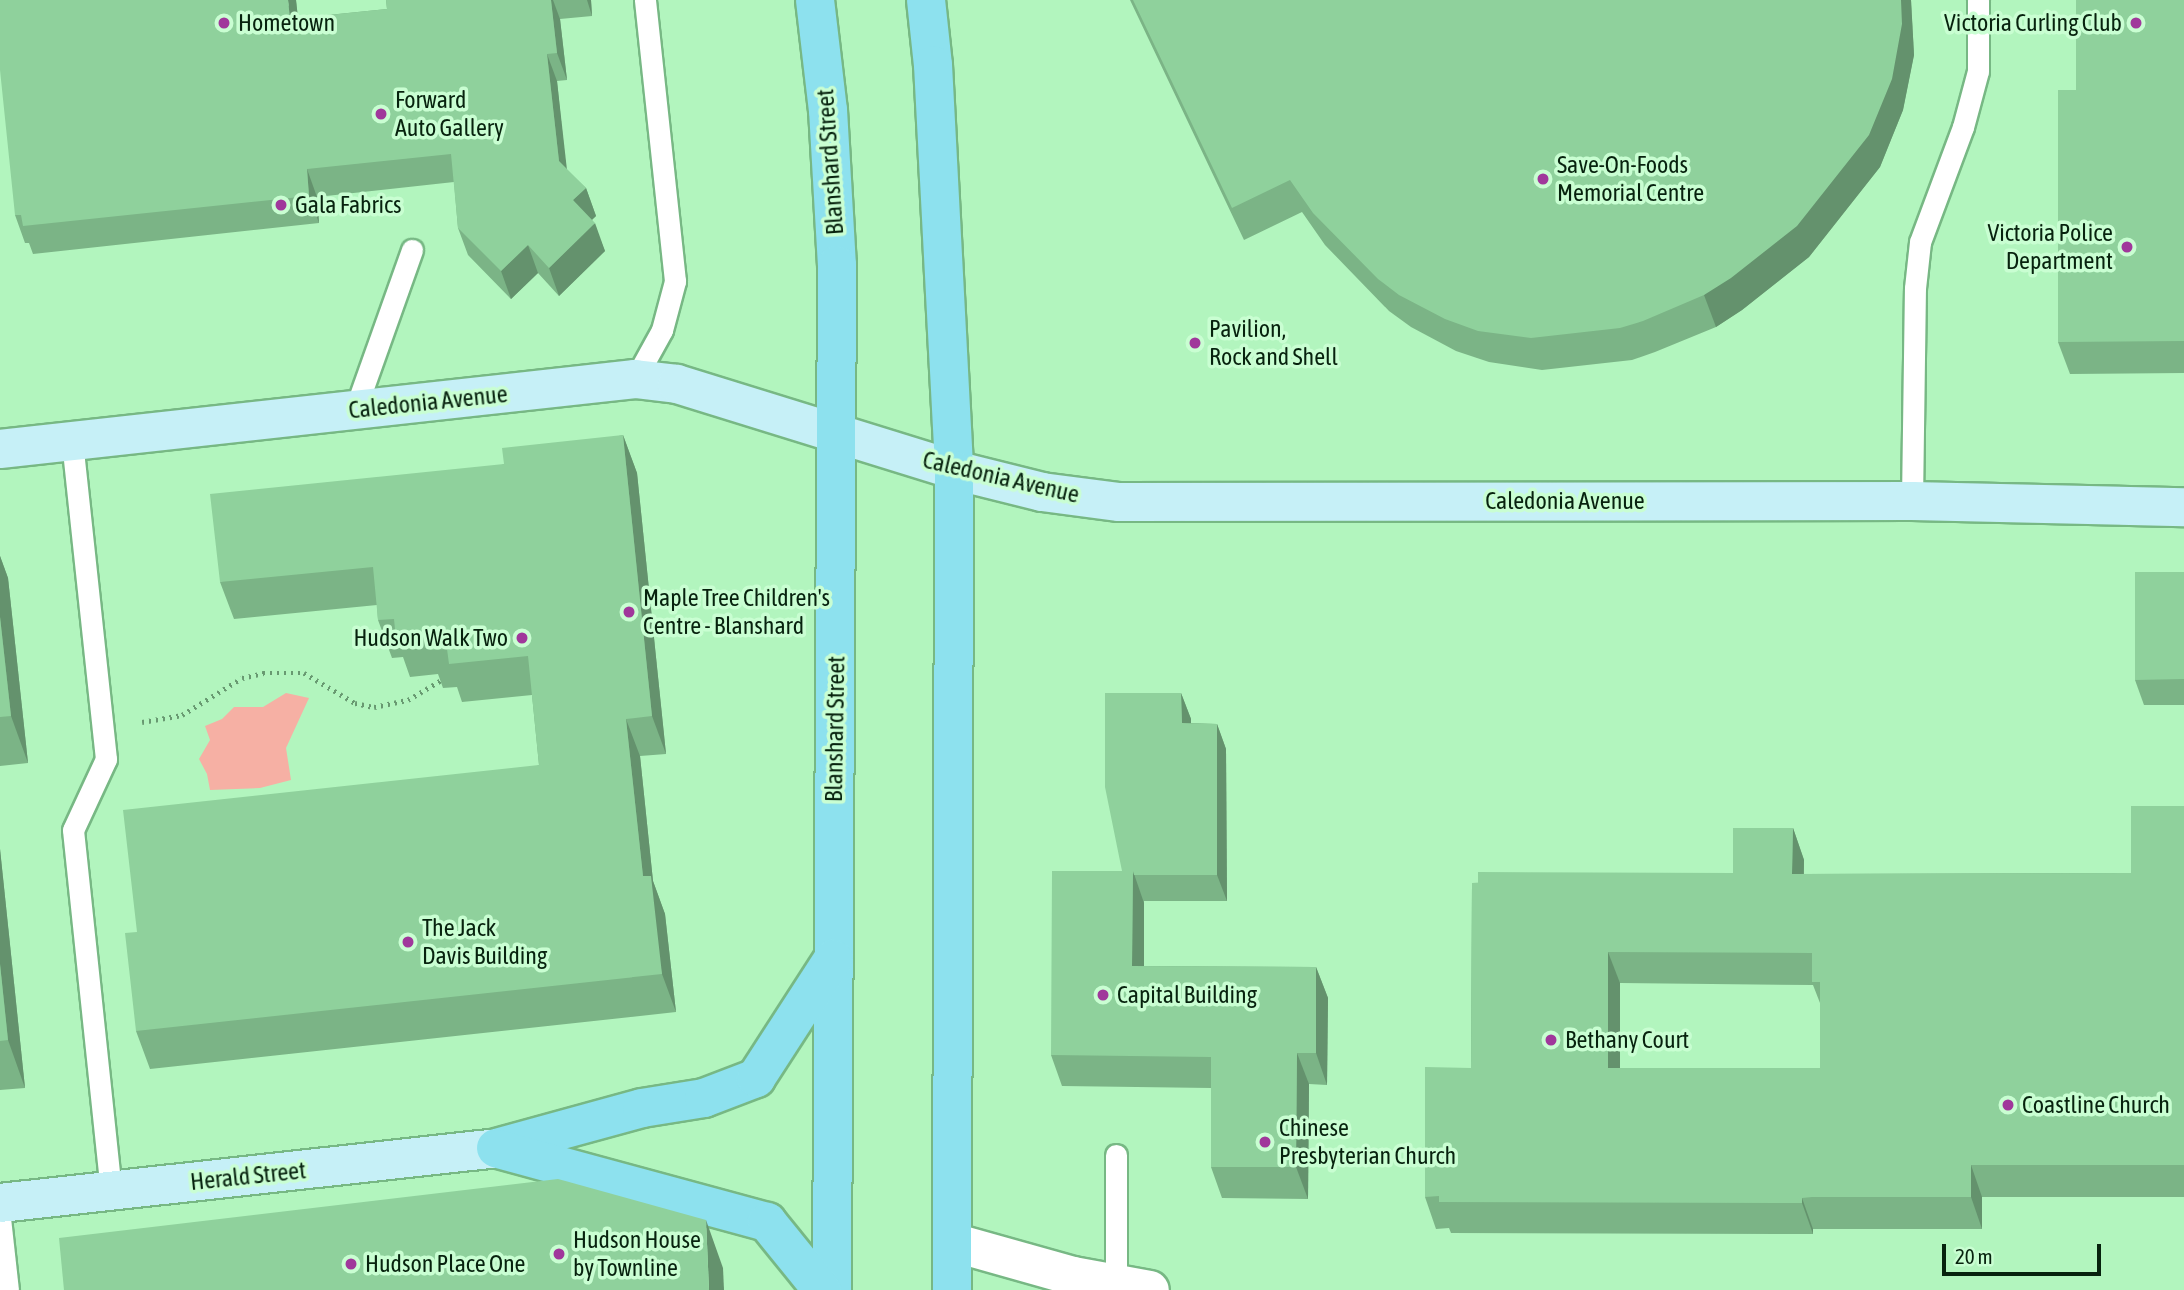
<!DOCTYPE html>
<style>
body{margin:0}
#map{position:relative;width:2184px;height:1290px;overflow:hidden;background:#b2f5be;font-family:"Asap Condensed",sans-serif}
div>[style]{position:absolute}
.green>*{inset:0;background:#f6b0a4}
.path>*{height:4.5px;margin-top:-2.25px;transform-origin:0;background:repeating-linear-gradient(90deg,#689971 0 2px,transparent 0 7px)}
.roads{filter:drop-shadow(2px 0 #77b884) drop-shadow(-2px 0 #77b884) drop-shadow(0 2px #77b884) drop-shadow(0 -2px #77b884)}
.lane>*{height:21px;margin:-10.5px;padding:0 10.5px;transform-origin:10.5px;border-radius:10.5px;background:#fff}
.street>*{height:38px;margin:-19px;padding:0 19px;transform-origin:19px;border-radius:19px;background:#fff}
.secondary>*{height:38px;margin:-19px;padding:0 19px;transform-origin:19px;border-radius:19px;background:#c6f0f7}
.primary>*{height:38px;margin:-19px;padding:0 19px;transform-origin:19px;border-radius:19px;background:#8de1ee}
.wall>*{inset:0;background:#7bb486}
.shaded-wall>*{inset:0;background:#64926d}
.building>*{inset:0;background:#8fd19c}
.dots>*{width:19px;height:19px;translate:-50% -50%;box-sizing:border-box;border:4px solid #c9fed2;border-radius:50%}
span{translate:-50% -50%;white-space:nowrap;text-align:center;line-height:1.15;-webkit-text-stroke:7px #c9fed2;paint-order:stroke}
.poi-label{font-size:24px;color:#07220e}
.left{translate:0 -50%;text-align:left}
.right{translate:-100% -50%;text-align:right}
.street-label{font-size:24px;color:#07220e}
.scale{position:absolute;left:1942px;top:1244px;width:159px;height:32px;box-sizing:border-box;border:4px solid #07220e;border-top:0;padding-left:9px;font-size:21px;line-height:24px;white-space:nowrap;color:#07220e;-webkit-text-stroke:5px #c9fed2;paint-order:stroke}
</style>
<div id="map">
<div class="green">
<i style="clip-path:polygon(286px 693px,309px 698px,286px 748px,291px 780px,260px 788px,210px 790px,207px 774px,199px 759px,210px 740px,205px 726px,222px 719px,234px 707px,263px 707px)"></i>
</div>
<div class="path">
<i style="left:142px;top:722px;width:41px;rotate:-9.9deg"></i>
<i style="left:182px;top:715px;width:70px;rotate:-31.7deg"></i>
<i style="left:242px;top:678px;width:22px;rotate:-13deg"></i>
<i style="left:263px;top:673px;width:41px"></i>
<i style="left:304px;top:673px;width:59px;rotate:30.5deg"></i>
<i style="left:355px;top:703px;width:19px;rotate:12deg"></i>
<i style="left:374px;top:707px;width:35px;rotate:-12deg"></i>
<i style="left:408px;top:700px;width:41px;rotate:-31deg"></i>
</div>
<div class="roads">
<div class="lane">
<i style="left:635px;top:379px;width:56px;rotate:-61.1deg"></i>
<i style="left:662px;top:330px;width:51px;rotate:-75.1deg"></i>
<i style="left:675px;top:281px;width:283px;rotate:-96.1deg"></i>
<i style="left:355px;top:410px;width:170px;rotate:-70.4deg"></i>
<i style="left:72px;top:441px;width:320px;rotate:83.9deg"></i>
<i style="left:106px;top:759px;width:78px;rotate:114.9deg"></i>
<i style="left:73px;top:830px;width:363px;rotate:84deg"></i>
<i style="left:1912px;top:501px;width:213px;rotate:-89.2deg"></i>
<i style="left:1915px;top:288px;width:46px;rotate:-83.8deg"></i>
<i style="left:1920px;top:242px;width:123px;rotate:-69.5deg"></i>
<i style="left:1963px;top:127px;width:58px;rotate:-75deg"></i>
<i style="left:1978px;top:71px;width:71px;rotate:-90deg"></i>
<i style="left:1116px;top:1155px;width:129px;rotate:90deg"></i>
<i style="left:0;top:1218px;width:72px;rotate:83.7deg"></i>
</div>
<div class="street">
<i style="left:952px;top:1242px;width:126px;rotate:15.7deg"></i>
<i style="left:1073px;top:1276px;width:78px;rotate:10.3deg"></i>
</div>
<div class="secondary">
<i style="left:0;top:449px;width:639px;rotate:-6.29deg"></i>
<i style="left:635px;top:379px;width:42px;rotate:6.8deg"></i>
<i style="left:677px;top:384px;width:290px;rotate:17.2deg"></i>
<i style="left:954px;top:470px;width:91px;rotate:14deg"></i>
<i style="left:1042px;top:492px;width:78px;rotate:7.4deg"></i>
<i style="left:1119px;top:502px;width:793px;rotate:-0.07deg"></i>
<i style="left:1912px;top:501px;width:272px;rotate:1.3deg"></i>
<i style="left:0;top:1203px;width:499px;rotate:-6.3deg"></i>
</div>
<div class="primary">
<i style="left:815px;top:0;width:111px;rotate:83.3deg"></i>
<i style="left:828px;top:110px;width:155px;rotate:86.7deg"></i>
<i style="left:837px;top:265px;width:1025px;rotate:90.28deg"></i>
<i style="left:926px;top:0;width:65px;rotate:83.9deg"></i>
<i style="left:933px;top:65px;width:406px;rotate:87deg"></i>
<i style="left:954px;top:470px;width:820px;rotate:90.14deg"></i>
<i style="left:496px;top:1148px;width:151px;rotate:-15.3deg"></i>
<i style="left:642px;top:1108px;width:63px;rotate:-9.2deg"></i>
<i style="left:704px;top:1098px;width:56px;rotate:-21deg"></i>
<i style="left:756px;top:1078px;width:142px;rotate:-57.1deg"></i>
<i style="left:498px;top:1149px;width:279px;rotate:15.2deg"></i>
<i style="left:767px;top:1222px;width:87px;rotate:51deg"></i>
</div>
</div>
<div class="wall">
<i style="clip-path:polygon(296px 0,298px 18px,387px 9px,386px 0,591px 0,592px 16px,560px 19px,567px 80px,557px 81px,566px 169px,586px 188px,596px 216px,592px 220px,605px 251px,559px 296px,538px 273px,511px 299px,468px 255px,458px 228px,454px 182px,317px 197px,319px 223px,33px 254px,29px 243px,25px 243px,15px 215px)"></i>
<i style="clip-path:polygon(1130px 0,1911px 0,1914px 55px,1903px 110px,1880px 167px,1809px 257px,1742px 310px,1716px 327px,1655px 352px,1632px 360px,1542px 370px,1489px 362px,1456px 351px,1411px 327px,1389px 311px,1325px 245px,1302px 212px,1244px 240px)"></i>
<i style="clip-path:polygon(2184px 0,2184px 373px,2070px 374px,2058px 342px,2076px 90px)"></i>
<i style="clip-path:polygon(623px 435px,637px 473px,666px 754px,640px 756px,653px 881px,665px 914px,676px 1012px,150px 1069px,136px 1031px,137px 932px,539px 765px,532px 695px,462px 702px,457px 687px,443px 688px,438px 674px,410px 677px,403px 657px,392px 658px,378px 620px,377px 605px,234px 619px,220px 582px,504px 464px)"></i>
<i style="clip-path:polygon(0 556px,8px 578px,28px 763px,0 766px)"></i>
<i style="clip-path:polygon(2184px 572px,2184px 705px,2144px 705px,2135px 680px)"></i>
<i style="clip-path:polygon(1181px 693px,1191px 719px,1191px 723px,1217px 724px,1226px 749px,1227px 901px,1144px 901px,1144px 966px,1316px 967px,1328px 998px,1327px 1085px,1309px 1084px,1308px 1199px,1222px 1198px,1211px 1167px,1211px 1088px,1062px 1086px,1051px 1055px,1122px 871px)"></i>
<i style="clip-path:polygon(evenodd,2184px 806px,2184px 1197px,1982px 1197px,1982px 1229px,1813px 1229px,1813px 1234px,1451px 1233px,1449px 1228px,1436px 1229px,1425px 1197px,1471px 1068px,1472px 883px,1733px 873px,1793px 828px,1804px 860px,1804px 874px,2131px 873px,2184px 806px,1620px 983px,1813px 985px,1820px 1003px,1820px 1068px,1620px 1068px,1620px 983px)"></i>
<i style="clip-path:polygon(0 849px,25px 1088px,0 1090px)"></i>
</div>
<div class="shaded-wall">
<i style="clip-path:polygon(288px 0,296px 0,301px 47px,290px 19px)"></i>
<i style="clip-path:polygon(551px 0,553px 0,560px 19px,567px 80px,557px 53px)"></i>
<i style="clip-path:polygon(587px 0,591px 0,592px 16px)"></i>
<i style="clip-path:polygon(1901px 0,1911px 0,1914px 55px,1903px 110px,1880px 167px,1809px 257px,1742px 310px,1716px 327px,1704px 295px)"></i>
<i style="clip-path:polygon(547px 54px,557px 81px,569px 188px,559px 161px)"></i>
<i style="clip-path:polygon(307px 169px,317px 197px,319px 223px,309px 196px)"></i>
<i style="clip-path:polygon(586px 188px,596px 216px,583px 228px,573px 200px)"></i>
<i style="clip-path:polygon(595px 223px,605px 251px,559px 296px,549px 268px)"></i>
<i style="clip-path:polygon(528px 245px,538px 273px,511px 299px,501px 271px)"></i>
<i style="clip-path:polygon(623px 435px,637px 473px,666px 754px,652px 716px)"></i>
<i style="clip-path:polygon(0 556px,8px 578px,28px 763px,11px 716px,0 617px)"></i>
<i style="clip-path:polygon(1181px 693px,1191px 719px,1191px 749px,1182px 723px)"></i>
<i style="clip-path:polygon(626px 719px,640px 756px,653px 881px,665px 914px,676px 1012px,662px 974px,643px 876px)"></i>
<i style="clip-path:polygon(1217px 724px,1226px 749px,1227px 901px,1217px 875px)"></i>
<i style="clip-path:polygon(1793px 828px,1804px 860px,1803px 905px,1792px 874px)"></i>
<i style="clip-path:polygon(0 849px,25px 1088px,8px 1040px,0 964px)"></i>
<i style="clip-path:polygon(1133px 871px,1144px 903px,1144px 997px,1132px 966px)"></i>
<i style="clip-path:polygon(1608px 952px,1620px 983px,1620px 1100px,1608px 1068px)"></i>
<i style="clip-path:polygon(1316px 967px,1328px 998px,1327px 1085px,1316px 1053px)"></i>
<i style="clip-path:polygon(1297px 1053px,1309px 1084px,1308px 1199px,1296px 1167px)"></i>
<i style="clip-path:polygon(1971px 1165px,1982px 1197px,1982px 1229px,1971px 1197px)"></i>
<i style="clip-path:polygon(1802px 1198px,1813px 1229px,1813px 1234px,1802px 1203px)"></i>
<i style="clip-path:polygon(706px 1220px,723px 1268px,724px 1290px,709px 1290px)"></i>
</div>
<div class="building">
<i style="clip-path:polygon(0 0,288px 0,290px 19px,387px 9px,386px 0,551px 0,557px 53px,547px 54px,559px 161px,586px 188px,573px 200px,595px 223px,549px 268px,528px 245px,501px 271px,458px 228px,451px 154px,307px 169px,309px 196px,23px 226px,21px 215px,15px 215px,0 70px)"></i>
<i style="clip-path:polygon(1133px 0,1901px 0,1902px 24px,1892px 79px,1869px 135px,1797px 226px,1731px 278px,1704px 295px,1643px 321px,1620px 328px,1531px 338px,1478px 331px,1445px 319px,1399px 295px,1378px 279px,1313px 213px,1290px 180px,1232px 208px)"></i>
<i style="clip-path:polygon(2076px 0,2184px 0,2184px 341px,2058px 342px,2058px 90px,2076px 90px)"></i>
<i style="clip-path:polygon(623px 435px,652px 716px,626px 719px,643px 876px,651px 876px,662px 974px,136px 1031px,125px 933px,137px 932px,123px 810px,539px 765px,528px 656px,449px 664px,447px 649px,430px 650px,428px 635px,396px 639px,394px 619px,378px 620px,373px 567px,220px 582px,210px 494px,504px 464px,502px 448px)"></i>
<i style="clip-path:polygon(2135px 572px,2184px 572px,2184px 679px,2135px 680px)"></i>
<i style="clip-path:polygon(0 617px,11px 716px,0 717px)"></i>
<i style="clip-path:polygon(1105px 693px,1181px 693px,1182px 723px,1217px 724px,1217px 875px,1134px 875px,1133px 871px,1122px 871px,1105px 787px)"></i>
<i style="clip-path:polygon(evenodd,2131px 806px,2184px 806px,2184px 1165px,1971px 1165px,1971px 1197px,1812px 1197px,1802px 1198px,1802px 1203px,1439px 1202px,1439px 1196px,1425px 1197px,1425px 1067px,1471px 1068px,1472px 883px,1478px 883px,1478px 872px,1733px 873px,1733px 828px,1793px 828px,1792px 874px,2131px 873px,2131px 806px,1608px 952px,1812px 953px,1812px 982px,1820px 982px,1820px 1068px,1608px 1068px,1608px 952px)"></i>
<i style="clip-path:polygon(1052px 871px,1133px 871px,1132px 966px,1316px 967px,1316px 1053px,1297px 1053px,1296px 1167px,1211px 1167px,1211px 1057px,1051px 1055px)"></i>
<i style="clip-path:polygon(0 964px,8px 1040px,0 1041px)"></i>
<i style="clip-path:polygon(558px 1179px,706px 1220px,709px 1290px,64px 1290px,59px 1238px)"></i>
</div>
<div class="dots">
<i style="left:224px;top:23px;background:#a0389b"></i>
<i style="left:2136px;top:23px;background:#a0389b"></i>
<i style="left:381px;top:114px;background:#a0389b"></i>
<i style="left:1543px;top:179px;background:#a0389b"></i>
<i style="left:281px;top:205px;background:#a0389b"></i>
<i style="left:2127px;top:247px;background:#a0389b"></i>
<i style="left:1195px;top:343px;background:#a0389b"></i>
<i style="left:629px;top:612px;background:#a0389b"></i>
<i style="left:522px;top:638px;background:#a0389b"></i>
<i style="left:408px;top:942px;background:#a0389b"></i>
<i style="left:1103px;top:995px;background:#a0389b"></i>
<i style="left:1551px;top:1040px;background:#a0389b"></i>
<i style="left:2008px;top:1105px;background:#a0389b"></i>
<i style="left:1265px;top:1142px;background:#a0389b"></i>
<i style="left:559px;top:1254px;background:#a0389b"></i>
<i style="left:351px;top:1264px;background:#a0389b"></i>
</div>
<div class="poi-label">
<span class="left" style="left:238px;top:23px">Hometown</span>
<span class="right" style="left:2122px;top:23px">Victoria Curling Club</span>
<span class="left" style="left:395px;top:114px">Forward<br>Auto Gallery</span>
<span class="left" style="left:1557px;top:179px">Save-On-Foods<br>Memorial Centre</span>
<span class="left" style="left:295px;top:205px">Gala Fabrics</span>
<span class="right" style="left:2113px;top:247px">Victoria Police<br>Department</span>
<span class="left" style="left:1209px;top:343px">Pavilion,<br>Rock and Shell</span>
<span class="left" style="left:643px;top:612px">Maple Tree Children's<br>Centre - Blanshard</span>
<span class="right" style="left:508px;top:638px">Hudson Walk Two</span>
<span class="left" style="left:422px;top:942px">The Jack<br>Davis Building</span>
<span class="left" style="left:1117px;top:995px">Capital Building</span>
<span class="left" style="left:1565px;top:1040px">Bethany Court</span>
<span class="left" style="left:2022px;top:1105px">Coastline Church</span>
<span class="left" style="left:1279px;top:1142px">Chinese<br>Presbyterian Church</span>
<span class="left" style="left:573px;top:1254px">Hudson House<br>by Townline</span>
<span class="left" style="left:365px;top:1264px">Hudson Place One</span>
</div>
<div class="street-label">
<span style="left:830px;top:162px;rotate:-94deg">Blanshard Street</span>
<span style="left:428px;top:402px;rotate:-6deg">Caledonia Avenue</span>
<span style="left:1001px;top:477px;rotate:13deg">Caledonia Avenue</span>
<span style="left:1565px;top:501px">Caledonia Avenue</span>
<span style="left:835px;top:729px;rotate:-89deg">Blanshard Street</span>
<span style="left:248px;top:1176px;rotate:-6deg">Herald Street</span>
</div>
<div class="scale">20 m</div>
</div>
